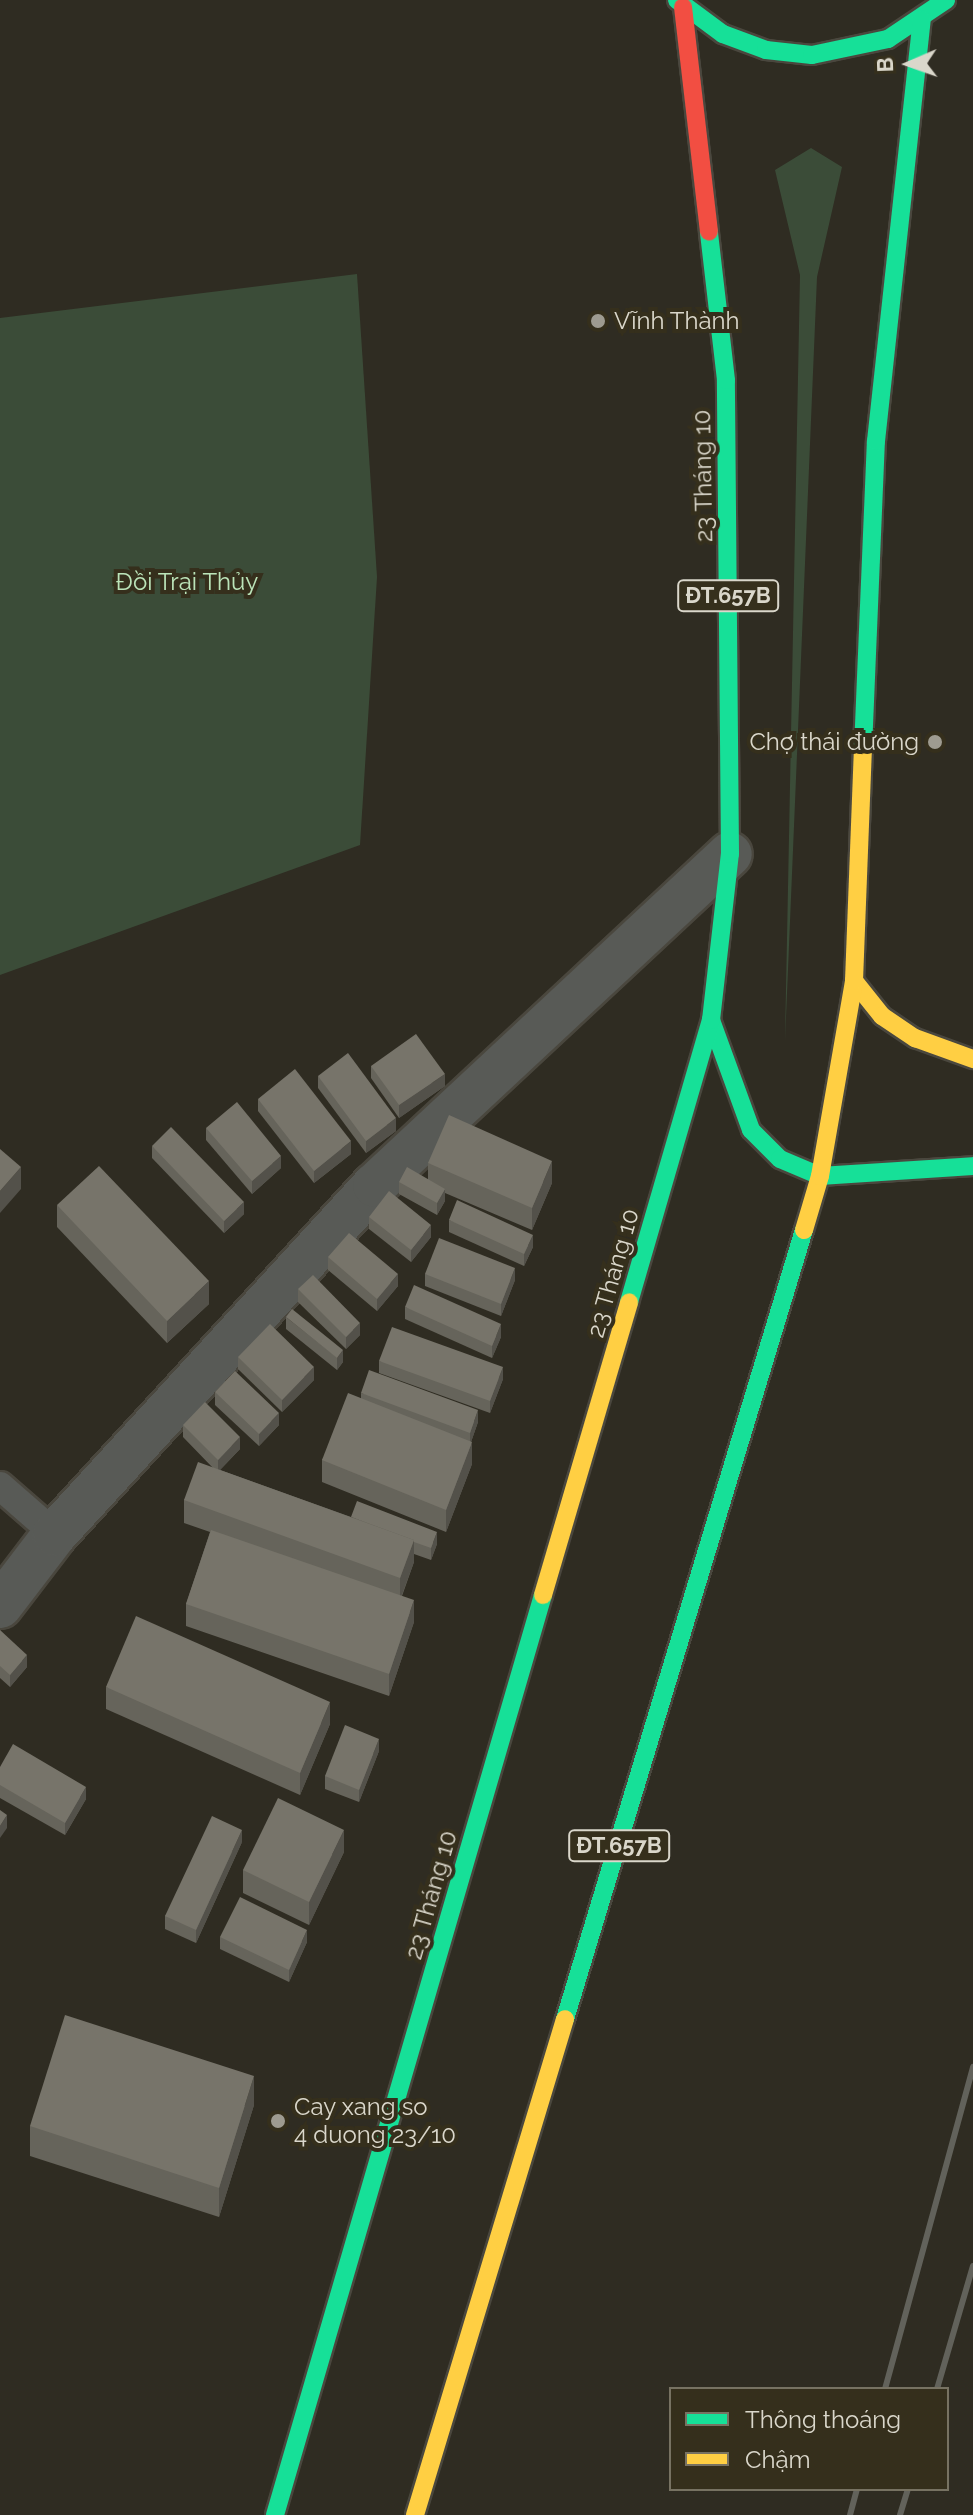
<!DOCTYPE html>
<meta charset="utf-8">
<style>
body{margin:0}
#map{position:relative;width:973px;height:2515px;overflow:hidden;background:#2f2c22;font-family:Raleway,sans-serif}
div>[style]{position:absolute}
.green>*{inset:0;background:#3b4c38}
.roads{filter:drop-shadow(2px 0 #4a473e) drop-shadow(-2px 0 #4a473e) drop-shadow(0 2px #4a473e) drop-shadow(0 -2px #4a473e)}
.lane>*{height:28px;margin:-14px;padding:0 14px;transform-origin:14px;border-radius:14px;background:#585a56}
.street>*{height:44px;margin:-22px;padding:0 22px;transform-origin:22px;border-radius:22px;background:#585a56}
.fast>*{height:18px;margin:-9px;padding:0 9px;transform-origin:9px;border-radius:9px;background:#16e098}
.slow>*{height:18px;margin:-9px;padding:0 9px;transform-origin:9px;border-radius:9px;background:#ffcf43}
.jam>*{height:18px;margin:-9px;padding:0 9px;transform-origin:9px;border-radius:9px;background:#f24e42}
.rail>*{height:6px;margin:-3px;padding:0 3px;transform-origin:3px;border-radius:3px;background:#62625b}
.wall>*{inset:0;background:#66645b}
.shaded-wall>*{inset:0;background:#53514a}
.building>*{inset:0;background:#77746a}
.dots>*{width:22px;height:22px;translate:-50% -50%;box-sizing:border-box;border:4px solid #352f1c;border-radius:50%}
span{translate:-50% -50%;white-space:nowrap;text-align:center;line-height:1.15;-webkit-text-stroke:8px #352f1c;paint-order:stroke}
.shield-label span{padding:2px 6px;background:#352f1c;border:2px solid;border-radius:6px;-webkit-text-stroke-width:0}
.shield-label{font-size:22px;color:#dad7cb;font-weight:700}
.poi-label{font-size:24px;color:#dad7cb}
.left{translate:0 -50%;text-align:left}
.right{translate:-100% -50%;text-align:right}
.street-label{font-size:24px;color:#dad7cb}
.park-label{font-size:24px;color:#bbe4b9}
.legend{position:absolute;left:669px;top:2387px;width:280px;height:104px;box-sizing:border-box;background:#352f1c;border:2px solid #777262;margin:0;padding:10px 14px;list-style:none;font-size:24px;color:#dad7cb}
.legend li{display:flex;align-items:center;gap:16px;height:40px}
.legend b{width:40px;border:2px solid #777262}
.north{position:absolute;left:869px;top:24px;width:80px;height:80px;-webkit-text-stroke:6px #352f1c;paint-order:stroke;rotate:268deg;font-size:22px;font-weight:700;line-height:32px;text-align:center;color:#dad7cb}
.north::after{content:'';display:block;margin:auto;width:28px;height:36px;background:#dad7cb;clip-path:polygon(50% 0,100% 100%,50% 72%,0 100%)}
</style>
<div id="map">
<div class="green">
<i style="clip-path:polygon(811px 148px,842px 167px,817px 277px,785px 1041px,800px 275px,775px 170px)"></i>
<i style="clip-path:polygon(357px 274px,377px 577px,360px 845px,0 975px,0 318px)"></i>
</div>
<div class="roads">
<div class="lane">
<i style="left:0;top:1486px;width:73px;rotate:41.1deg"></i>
</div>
<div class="street">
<i style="left:0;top:1606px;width:91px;rotate:-52.6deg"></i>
<i style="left:55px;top:1534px;width:473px;rotate:-47.5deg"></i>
<i style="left:375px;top:1185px;width:485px;rotate:-43deg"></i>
</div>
<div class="fast">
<i style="left:677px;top:0;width:57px;rotate:36.5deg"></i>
<i style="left:723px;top:34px;width:46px;rotate:20.4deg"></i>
<i style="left:766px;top:50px;width:46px;rotate:6.2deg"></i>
<i style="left:812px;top:55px;width:78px;rotate:-11.9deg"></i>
<i style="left:888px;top:39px;width:70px;rotate:-33.9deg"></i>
<i style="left:863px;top:749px;width:308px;rotate:-87.6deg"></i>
<i style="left:876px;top:441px;width:424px;rotate:-83.8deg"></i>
<i style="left:711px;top:1020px;width:117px;rotate:70deg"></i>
<i style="left:751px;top:1130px;width:41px;rotate:45deg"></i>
<i style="left:780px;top:1159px;width:43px;rotate:23deg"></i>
<i style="left:820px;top:1176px;width:153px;rotate:-3.7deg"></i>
<i style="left:629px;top:1302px;width:294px;rotate:-73.8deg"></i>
<i style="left:711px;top:1020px;width:167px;rotate:-83.5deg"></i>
<i style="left:730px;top:854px;width:474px;rotate:-90.5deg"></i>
<i style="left:726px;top:380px;width:149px;rotate:-96.6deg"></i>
<i style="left:565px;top:2019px;width:824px;rotate:-73.15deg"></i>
<i style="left:275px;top:2515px;width:958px;rotate:-73.76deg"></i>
</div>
<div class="slow">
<i style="left:854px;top:981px;width:45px;rotate:51.3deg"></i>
<i style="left:882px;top:1016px;width:40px;rotate:34deg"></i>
<i style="left:915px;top:1038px;width:62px;rotate:19.9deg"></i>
<i style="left:804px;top:1230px;width:56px;rotate:-73.5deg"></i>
<i style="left:820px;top:1176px;width:198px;rotate:-80.1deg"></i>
<i style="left:854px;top:981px;width:232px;rotate:-87.8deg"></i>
<i style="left:543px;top:1595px;width:305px;rotate:-73.6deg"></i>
<i style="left:415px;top:2515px;width:518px;rotate:-73.17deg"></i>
</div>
<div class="jam">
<i style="left:683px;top:7px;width:226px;rotate:83.4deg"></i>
</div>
</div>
<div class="rail">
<i style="left:885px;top:2389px;width:334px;rotate:-74.7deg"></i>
<i style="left:937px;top:2389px;width:128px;rotate:-73.7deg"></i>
<i style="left:850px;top:2515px;width:27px;rotate:-75deg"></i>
<i style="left:900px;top:2515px;width:27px;rotate:-73deg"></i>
</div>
<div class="wall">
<i style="clip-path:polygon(371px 1066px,445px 1086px,399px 1118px,371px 1078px)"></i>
<i style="clip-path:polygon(318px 1076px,396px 1131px,366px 1153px,318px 1088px)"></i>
<i style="clip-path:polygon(258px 1099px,351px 1154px,314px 1183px,258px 1111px)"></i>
<i style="clip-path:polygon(206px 1128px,281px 1168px,252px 1194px,206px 1140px)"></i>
<i style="clip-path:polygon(152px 1146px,244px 1214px,224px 1233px,152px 1158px)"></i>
<i style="clip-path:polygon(428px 1163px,552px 1183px,532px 1230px,445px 1193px,445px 1201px,437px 1215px,399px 1194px,399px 1182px,428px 1179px)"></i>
<i style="clip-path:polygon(57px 1205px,209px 1304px,167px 1343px,57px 1227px)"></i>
<i style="clip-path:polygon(369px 1217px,431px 1237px,411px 1262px,369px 1229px)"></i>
<i style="clip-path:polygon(449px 1220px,533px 1247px,524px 1266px,449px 1232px)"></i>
<i style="clip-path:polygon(328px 1257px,398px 1286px,377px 1311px,328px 1270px)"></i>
<i style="clip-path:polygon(425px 1274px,515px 1280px,501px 1316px,425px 1286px)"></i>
<i style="clip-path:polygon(298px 1289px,360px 1335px,346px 1349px,298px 1302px)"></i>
<i style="clip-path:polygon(405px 1307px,501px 1337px,492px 1358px,405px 1319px)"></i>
<i style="clip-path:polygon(286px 1317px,343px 1362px,337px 1370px,286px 1329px)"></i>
<i style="clip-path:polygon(238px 1357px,314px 1380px,282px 1412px,238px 1369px)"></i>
<i style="clip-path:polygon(379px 1361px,503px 1379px,490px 1413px,379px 1373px)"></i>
<i style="clip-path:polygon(215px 1392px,279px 1425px,259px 1446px,215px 1405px)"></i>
<i style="clip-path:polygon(361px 1393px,478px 1422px,471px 1442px,472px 1464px,446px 1532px,322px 1482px,322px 1460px,361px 1398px)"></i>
<i style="clip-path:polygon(183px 1425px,240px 1449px,220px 1470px,351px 1517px,437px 1544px,431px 1560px,414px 1554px,414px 1562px,402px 1596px,414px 1622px,389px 1696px,186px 1626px,186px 1604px,210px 1532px,184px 1523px,184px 1500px,213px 1468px,183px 1437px)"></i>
<i style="clip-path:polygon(0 1630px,27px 1667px,10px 1687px,0 1678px)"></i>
<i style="clip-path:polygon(106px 1687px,330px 1724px,300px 1795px,106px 1709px)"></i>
<i style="clip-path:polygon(379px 1751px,359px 1802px,325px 1789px,325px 1776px)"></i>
<i style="clip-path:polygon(0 1767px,86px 1799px,65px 1835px,0 1798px)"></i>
<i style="clip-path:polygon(242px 1842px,196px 1943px,165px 1929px,165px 1916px)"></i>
<i style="clip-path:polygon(344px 1852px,309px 1925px,243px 1893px,243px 1870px)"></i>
<i style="clip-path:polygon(220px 1937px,307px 1942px,289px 1982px,220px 1949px)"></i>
<i style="clip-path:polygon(254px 2105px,219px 2217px,30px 2156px,30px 2126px)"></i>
</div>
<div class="shaded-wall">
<i style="clip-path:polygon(445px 1074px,445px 1086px,399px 1118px,399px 1105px)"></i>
<i style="clip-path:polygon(396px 1118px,396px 1131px,366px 1153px,366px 1141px)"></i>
<i style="clip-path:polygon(351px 1141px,351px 1154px,314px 1183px,314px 1171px)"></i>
<i style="clip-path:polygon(281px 1156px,281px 1168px,252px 1194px,252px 1181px)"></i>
<i style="clip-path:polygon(552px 1161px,552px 1183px,532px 1230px,532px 1208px)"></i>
<i style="clip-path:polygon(21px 1167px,21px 1189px,0 1213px,0 1191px)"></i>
<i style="clip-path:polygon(445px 1189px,445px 1201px,437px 1215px,437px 1203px)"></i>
<i style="clip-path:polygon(244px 1202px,244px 1214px,224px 1233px,224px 1221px)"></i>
<i style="clip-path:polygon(431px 1225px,431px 1237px,411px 1262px,411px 1250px)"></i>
<i style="clip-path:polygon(533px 1235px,533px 1247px,524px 1266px,524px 1254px)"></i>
<i style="clip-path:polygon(515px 1268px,515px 1280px,501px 1316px,501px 1304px)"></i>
<i style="clip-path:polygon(398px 1274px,398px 1286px,377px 1311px,377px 1299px)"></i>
<i style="clip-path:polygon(209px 1281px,209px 1304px,167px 1343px,167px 1321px)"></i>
<i style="clip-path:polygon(360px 1323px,360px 1335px,346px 1349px,346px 1337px)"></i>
<i style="clip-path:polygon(501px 1324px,501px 1337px,492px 1358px,492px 1346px)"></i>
<i style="clip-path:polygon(343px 1350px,343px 1362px,337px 1370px,337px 1358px)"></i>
<i style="clip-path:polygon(314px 1367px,314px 1380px,282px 1412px,282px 1400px)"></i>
<i style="clip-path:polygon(503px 1367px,503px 1379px,490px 1413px,490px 1401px)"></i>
<i style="clip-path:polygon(478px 1410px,478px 1422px,470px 1445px,470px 1433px)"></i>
<i style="clip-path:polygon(279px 1413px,279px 1425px,259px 1446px,259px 1434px)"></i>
<i style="clip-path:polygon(240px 1437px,240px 1449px,218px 1472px,218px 1460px)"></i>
<i style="clip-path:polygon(472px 1442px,472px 1464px,446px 1532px,446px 1510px)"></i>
<i style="clip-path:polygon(437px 1532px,437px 1544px,431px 1560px,431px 1548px)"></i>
<i style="clip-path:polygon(414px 1540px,414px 1562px,400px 1600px,400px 1578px)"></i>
<i style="clip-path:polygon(414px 1600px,414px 1622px,389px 1696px,389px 1674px)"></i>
<i style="clip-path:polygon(27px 1655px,27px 1667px,10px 1687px,10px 1675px)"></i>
<i style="clip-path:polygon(330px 1702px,330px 1724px,300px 1795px,300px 1773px)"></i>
<i style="clip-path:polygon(379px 1739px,379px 1751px,359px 1802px,359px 1790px)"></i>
<i style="clip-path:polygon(86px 1787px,86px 1799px,65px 1835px,65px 1823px)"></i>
<i style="clip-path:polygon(7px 1815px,7px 1828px,0 1838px,0 1826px)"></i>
<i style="clip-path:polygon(242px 1830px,242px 1842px,196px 1943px,196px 1930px)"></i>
<i style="clip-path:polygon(344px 1830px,344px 1852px,309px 1925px,309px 1902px)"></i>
<i style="clip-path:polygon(307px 1930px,307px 1942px,289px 1982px,289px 1970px)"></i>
<i style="clip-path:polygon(254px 2076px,254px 2105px,219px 2217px,219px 2188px)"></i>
</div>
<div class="building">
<i style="clip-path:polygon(416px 1034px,445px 1074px,399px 1105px,371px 1066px)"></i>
<i style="clip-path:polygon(348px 1053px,396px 1118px,366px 1141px,318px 1076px)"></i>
<i style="clip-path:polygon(295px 1069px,351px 1141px,314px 1171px,258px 1099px)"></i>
<i style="clip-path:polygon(237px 1102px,281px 1156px,252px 1181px,206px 1128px)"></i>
<i style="clip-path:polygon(449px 1115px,552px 1161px,532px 1208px,428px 1163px)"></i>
<i style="clip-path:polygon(171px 1127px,244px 1202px,224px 1221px,152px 1146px)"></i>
<i style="clip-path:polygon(0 1149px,21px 1167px,0 1191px)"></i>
<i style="clip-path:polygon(99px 1166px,209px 1281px,167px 1321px,57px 1205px)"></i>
<i style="clip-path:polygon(407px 1167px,445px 1189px,437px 1203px,399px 1182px)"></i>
<i style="clip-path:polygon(389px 1191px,431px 1225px,411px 1250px,369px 1217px)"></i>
<i style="clip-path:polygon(457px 1200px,533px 1235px,524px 1254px,449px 1220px)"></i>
<i style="clip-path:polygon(349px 1233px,398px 1274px,377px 1299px,328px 1257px)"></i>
<i style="clip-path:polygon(439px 1238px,515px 1268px,501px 1304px,425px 1274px)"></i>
<i style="clip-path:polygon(313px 1275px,360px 1323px,346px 1337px,298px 1289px)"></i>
<i style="clip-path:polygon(414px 1285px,501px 1324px,492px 1346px,405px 1307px)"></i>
<i style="clip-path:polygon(292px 1309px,343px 1350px,337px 1358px,286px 1317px)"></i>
<i style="clip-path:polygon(270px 1324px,314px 1367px,282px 1400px,238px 1357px)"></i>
<i style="clip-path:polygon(392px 1327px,503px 1367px,490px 1401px,379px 1361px)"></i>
<i style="clip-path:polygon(369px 1370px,478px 1410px,470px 1433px,361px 1393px)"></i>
<i style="clip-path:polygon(235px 1371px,279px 1413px,259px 1434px,215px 1392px)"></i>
<i style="clip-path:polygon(348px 1393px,472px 1442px,446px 1510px,322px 1460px)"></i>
<i style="clip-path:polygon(205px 1402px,240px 1437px,218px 1460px,183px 1425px)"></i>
<i style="clip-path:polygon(198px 1462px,414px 1540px,400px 1578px,184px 1500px)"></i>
<i style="clip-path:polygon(357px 1501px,437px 1532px,431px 1548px,414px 1542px,414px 1540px,351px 1517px)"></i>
<i style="clip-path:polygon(211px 1530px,414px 1600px,389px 1674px,186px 1604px)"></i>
<i style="clip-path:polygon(136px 1616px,330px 1702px,300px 1773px,106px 1687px)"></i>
<i style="clip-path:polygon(0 1630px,27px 1655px,10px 1675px,0 1666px)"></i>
<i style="clip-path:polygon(345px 1725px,379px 1739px,359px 1790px,325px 1776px)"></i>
<i style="clip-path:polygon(13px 1744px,86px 1787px,65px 1823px,0 1785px,0 1767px)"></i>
<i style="clip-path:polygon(278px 1798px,344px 1830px,309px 1902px,243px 1870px)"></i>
<i style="clip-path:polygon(0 1810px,7px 1815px,0 1826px)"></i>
<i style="clip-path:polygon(212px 1816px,242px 1830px,196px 1930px,165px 1916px)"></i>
<i style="clip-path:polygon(240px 1897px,307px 1930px,289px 1970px,220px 1937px)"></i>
<i style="clip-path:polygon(65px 2015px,254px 2076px,219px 2188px,30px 2126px)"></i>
</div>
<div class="dots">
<i style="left:598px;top:321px;background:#9e9b90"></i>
<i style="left:935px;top:742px;background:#9e9b90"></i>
<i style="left:278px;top:2121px;background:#9e9b90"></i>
</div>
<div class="shield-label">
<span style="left:728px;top:596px">ĐT.657B</span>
<span style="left:619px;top:1846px">ĐT.657B</span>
</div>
<div class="poi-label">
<span class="left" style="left:614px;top:321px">Vĩnh Thành</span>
<span class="right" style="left:919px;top:742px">Chợ thái đường</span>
<span class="left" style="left:294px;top:2121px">Cay xang so<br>4 duong 23/10</span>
</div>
<div class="street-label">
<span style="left:703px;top:476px;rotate:-91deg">23 Tháng 10</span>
<span style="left:613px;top:1273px;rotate:-74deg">23 Tháng 10</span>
<span style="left:431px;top:1895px;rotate:-74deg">23 Tháng 10</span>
</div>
<div class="park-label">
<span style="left:187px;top:582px">Đồi Trại Thủy</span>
</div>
<ul class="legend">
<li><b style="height:10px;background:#16e098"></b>Thông thoáng</li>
<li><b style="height:10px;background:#ffcf43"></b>Chậm</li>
</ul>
<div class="north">B</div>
</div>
